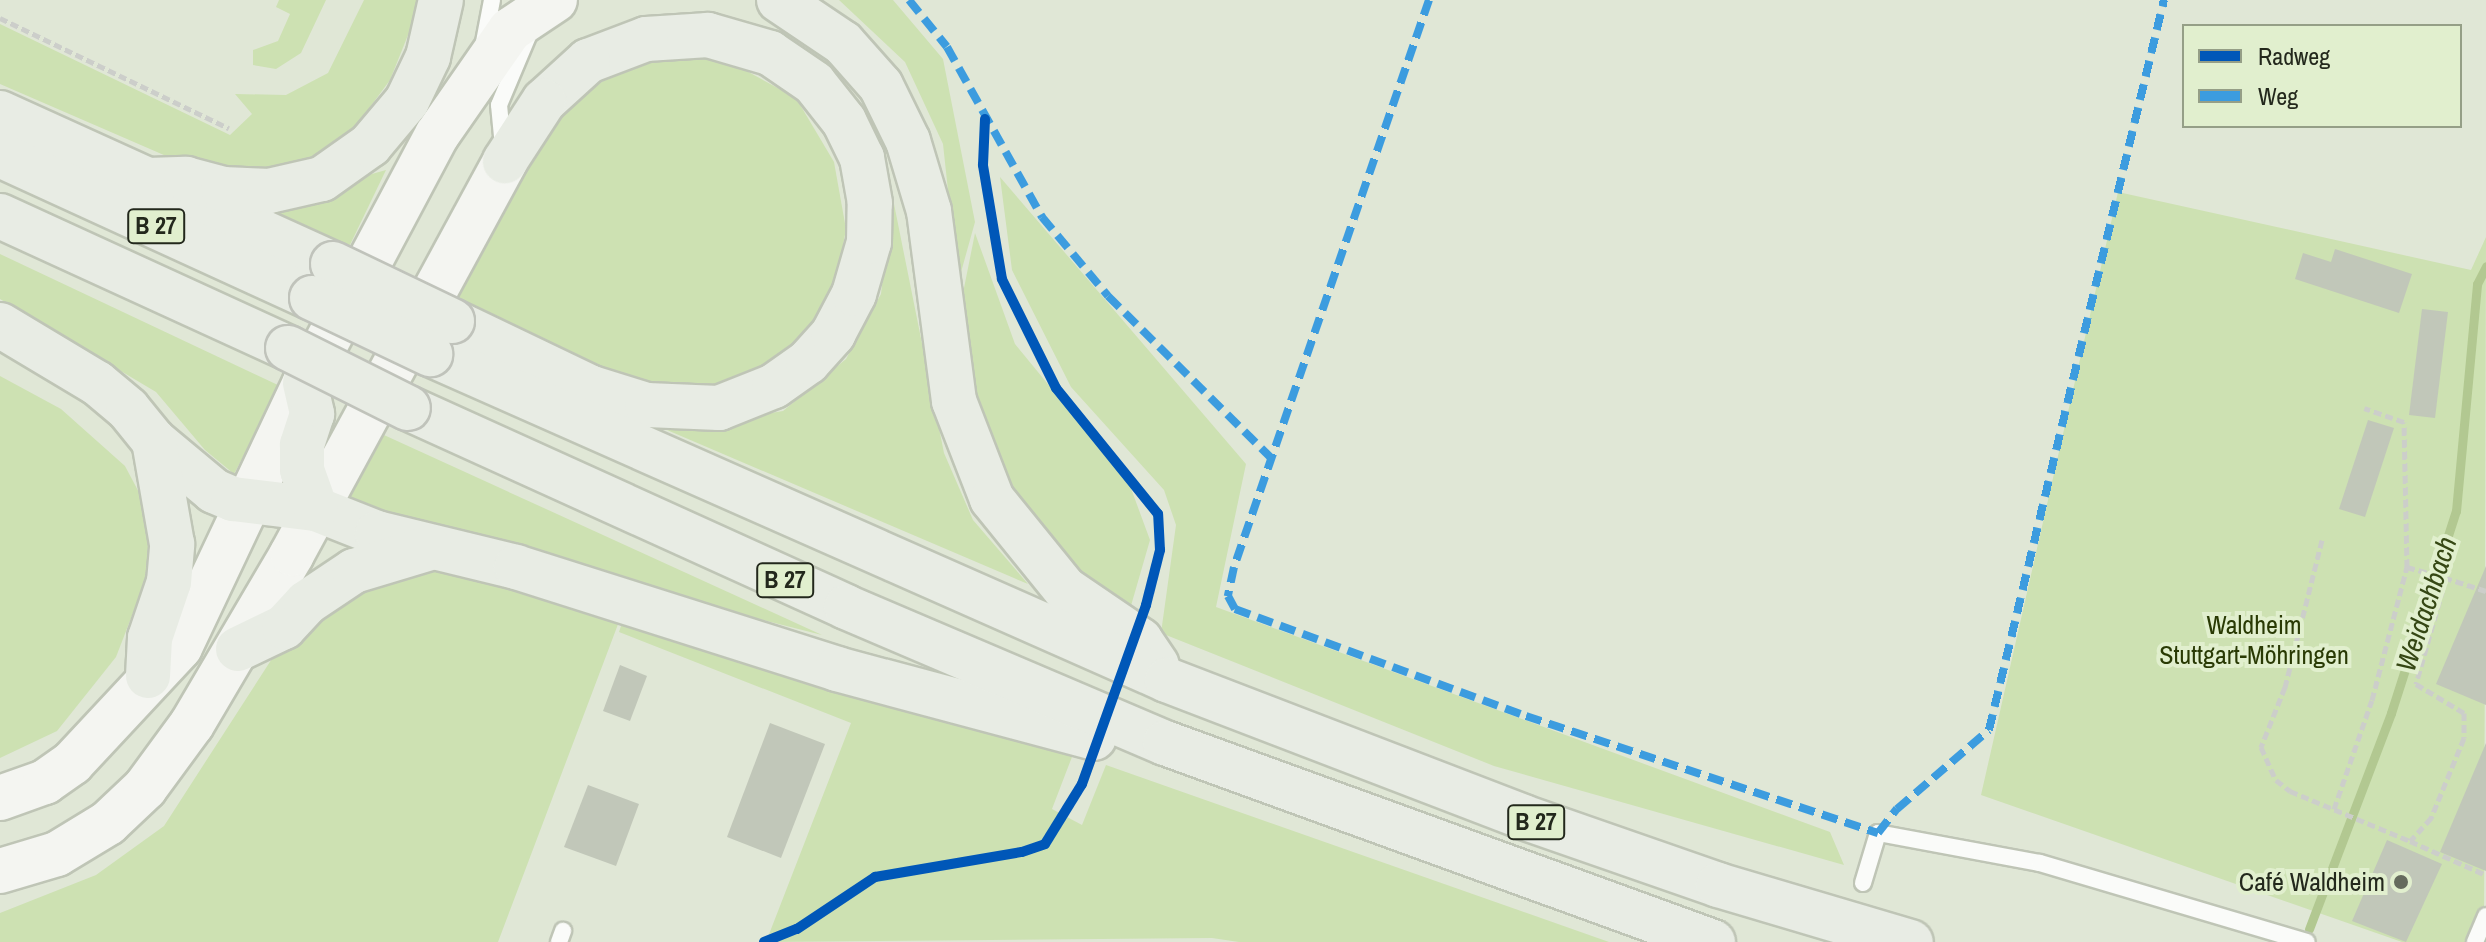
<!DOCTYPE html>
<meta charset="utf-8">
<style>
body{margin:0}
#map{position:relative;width:2486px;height:942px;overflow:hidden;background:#e0e7d6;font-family:"Archivo Narrow",sans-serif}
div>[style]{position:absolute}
.green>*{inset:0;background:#cde1b2}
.stream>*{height:9px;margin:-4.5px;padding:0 4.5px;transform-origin:4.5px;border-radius:4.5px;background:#b2c891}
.building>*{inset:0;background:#c1c7b9}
.path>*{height:5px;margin-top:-2.5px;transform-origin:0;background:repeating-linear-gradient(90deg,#ccceca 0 8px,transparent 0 12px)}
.roads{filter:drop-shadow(2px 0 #bfc5b6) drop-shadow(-2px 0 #bfc5b6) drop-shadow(0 2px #bfc5b6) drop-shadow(0 -2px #bfc5b6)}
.service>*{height:16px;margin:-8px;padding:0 8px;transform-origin:8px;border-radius:8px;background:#fafbf9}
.secondary>*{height:44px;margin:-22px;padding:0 22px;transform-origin:22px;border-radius:22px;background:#f4f5f1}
.trunk>*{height:44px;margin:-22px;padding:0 22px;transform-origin:22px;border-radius:22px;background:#e8ece4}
.bridges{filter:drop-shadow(2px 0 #c0c3bb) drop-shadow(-2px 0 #c0c3bb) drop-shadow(0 2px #c0c3bb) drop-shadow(0 -2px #c0c3bb)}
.trunk-bridge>*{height:44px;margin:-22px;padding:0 22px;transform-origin:22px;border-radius:22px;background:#e8ece4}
.quiet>*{height:8px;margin-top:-4px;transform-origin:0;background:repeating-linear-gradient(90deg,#3c9cdf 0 16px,transparent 0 24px)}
.cycleway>*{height:10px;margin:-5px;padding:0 5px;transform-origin:5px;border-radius:5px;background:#0057b8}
.dots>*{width:22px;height:22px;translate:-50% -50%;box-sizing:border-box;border:4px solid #e1efce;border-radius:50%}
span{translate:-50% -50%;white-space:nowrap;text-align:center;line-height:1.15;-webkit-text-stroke:8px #e1efce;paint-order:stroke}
.shield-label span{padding:2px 6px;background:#e1efce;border:2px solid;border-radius:6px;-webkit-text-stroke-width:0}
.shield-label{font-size:24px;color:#23281c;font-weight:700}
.park-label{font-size:26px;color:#293a04}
.poi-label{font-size:26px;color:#23281c}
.right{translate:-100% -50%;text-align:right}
.water-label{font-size:28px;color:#354714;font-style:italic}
.legend{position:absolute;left:2182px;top:24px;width:280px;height:104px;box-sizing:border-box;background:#e1efce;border:2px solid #959f87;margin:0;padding:10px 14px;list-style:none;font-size:24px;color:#23281c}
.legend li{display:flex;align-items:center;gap:16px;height:40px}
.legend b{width:40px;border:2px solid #959f87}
</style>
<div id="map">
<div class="green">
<i style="clip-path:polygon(279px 0,326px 0,301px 53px,276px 69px,253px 65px,253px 50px,278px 41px,290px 14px,276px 7px)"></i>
<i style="clip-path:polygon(364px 0,422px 0,390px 80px,345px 141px,292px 174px,210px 175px,0 84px,0 24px,230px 135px,252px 114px,235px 94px,286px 95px,328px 73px)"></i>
<i style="clip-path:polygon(839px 0,893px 0,943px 59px,975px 222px,958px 283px,943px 144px,905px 62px)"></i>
<i style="clip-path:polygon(721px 57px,796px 98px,834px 162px,846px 229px,835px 291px,806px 335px,739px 384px,677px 392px,635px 389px,450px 293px,545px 125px,632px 59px)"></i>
<i style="clip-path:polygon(386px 170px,347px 251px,242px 211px)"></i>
<i style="clip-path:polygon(1000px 177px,1246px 464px,1216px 607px,1830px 832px,1844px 865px,1494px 766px,1161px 633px,1176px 525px,1164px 490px,1071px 387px,1012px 270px)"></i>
<i style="clip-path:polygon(2118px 192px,2471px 270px,2486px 237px,2484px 942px,2402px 942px,1981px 795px)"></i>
<i style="clip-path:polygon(892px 194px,944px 453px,973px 520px,1028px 584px,667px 430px,783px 411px,846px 359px,881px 294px)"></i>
<i style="clip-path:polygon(975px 233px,1015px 344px,1129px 483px,1150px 540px,1126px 623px,1050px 561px,991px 475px,955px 333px)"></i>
<i style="clip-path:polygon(0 254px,280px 386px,234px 474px,205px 450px,156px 392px,0 299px)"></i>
<i style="clip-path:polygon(0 376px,61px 409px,125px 466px,151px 515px,145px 582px,116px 657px,57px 731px,0 758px)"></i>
<i style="clip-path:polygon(373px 430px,822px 635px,426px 534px,337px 502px)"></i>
<i style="clip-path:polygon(443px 569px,620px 619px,498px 942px,0 942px,0 913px,96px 875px,164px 826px,275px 654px,339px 594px)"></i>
<i style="clip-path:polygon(624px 617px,1075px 749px,1052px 809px,1082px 825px,1106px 765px,1609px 942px,1239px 942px,1212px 938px,766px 942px,851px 723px,619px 632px)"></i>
</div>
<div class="stream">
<i style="left:2309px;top:929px;width:231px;rotate:-69.2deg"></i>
<i style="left:2391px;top:713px;width:212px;rotate:-72.2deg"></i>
<i style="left:2456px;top:511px;width:228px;rotate:-84.7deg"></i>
<i style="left:2477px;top:284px;width:20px;rotate:-63deg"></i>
</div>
<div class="building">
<i style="clip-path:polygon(2335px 249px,2412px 274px,2399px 313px,2295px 279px,2303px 253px,2331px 262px)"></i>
<i style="clip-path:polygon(2422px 309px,2448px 312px,2435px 418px,2409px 415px)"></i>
<i style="clip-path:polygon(2368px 420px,2394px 428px,2365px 517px,2339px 509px)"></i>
<i style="clip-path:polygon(2486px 566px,2486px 705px,2436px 684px)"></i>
<i style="clip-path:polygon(620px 665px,647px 676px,630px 721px,603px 711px)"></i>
<i style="clip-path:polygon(770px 723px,825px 744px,781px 858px,727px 837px)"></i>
<i style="clip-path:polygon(2486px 743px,2486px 871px,2440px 852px)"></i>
<i style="clip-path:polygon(588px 785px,639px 804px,616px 866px,564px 847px)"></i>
<i style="clip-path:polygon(2387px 840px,2442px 864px,2406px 942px,2352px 921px)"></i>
</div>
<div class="path">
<i style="left:0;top:18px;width:254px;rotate:25.7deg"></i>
<i style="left:2322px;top:540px;width:152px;rotate:104.1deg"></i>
<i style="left:2285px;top:687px;width:65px;rotate:111.8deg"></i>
<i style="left:2261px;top:747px;width:36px;rotate:66deg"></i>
<i style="left:2276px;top:780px;width:18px;rotate:38deg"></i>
<i style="left:2290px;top:791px;width:130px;rotate:22.6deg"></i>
<i style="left:2407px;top:567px;width:41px;rotate:15.8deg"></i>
<i style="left:2486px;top:591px;width:42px;rotate:-162deg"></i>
<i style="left:2446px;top:578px;width:110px;rotate:105.8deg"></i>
<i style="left:2416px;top:684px;width:56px;rotate:31.1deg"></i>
<i style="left:2464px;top:713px;width:25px;rotate:90deg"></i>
<i style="left:2464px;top:738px;width:87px;rotate:112.4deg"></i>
<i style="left:2431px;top:818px;width:31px;rotate:132deg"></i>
<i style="left:2410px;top:841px;width:83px;rotate:24.1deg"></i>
<i style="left:2334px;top:809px;width:115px;rotate:-70.8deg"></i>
<i style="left:2372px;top:700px;width:138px;rotate:-75.3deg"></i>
<i style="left:2407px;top:567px;width:145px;rotate:-91.2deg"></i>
<i style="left:2404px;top:422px;width:42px;rotate:-160.7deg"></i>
</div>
<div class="roads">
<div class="service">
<i style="left:484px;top:42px;width:43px;rotate:-79.2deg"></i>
<i style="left:503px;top:147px;width:42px;rotate:-95.4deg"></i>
<i style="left:499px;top:105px;width:82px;rotate:-67.2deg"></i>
<i style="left:1863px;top:883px;width:52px;rotate:-73.3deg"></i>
<i style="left:1878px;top:833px;width:165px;rotate:10.5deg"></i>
<i style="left:2040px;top:863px;width:278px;rotate:16.5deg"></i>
<i style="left:559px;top:942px;width:12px;rotate:-70deg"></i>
<i style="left:2475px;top:942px;width:28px;rotate:-67deg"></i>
</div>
<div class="secondary">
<i style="left:0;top:798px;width:48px;rotate:-19.6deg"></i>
<i style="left:45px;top:782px;width:33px;rotate:-35deg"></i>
<i style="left:72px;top:763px;width:158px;rotate:-47deg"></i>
<i style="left:180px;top:647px;width:292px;rotate:-64.7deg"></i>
<i style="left:305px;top:383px;width:281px;rotate:-62deg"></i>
<i style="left:437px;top:135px;width:128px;rotate:-55.2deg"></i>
<i style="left:510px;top:30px;width:54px;rotate:-33.7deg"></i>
<i style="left:0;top:871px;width:59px;rotate:-16.6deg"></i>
<i style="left:57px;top:854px;width:60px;rotate:-31.3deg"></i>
<i style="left:108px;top:823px;width:51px;rotate:-43.4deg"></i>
<i style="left:145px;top:788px;width:79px;rotate:-53.7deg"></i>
<i style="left:192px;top:724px;width:197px;rotate:-59.5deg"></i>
<i style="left:292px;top:554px;width:447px;rotate:-61.5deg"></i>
</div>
<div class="trunk">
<i style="left:779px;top:0;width:77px;rotate:33.9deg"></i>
<i style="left:843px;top:43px;width:57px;rotate:48.5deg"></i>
<i style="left:881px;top:86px;width:61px;rotate:63.9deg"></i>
<i style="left:908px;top:141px;width:73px;rotate:73.3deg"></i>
<i style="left:929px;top:211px;width:192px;rotate:82.5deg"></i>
<i style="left:954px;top:401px;width:105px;rotate:68.8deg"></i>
<i style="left:992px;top:499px;width:116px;rotate:51deg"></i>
<i style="left:1065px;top:589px;width:91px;rotate:34.2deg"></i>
<i style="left:1140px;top:640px;width:30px;rotate:56deg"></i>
<i style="left:0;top:113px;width:366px;rotate:24.4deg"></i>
<i style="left:0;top:155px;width:343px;rotate:24.6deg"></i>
<i style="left:148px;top:180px;width:38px;rotate:-2deg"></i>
<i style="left:186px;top:179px;width:38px;rotate:15deg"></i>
<i style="left:223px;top:189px;width:46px;rotate:2.5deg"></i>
<i style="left:269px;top:191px;width:54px;rotate:-12.8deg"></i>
<i style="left:322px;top:179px;width:59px;rotate:-35.3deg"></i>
<i style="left:370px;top:145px;width:57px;rotate:-49.9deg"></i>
<i style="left:407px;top:101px;width:49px;rotate:-64.5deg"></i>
<i style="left:428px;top:57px;width:58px;rotate:-77.2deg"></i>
<i style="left:0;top:216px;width:317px;rotate:24.6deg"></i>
<i style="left:452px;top:321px;width:155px;rotate:25.6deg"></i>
<i style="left:592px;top:388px;width:58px;rotate:17.2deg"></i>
<i style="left:647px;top:405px;width:72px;rotate:2.4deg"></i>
<i style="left:719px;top:408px;width:59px;rotate:-21.8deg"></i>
<i style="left:774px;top:386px;width:42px;rotate:-35.2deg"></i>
<i style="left:808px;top:362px;width:38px;rotate:-48deg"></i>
<i style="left:833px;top:334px;width:45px;rotate:-62.3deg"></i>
<i style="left:854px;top:294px;width:54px;rotate:-73.9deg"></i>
<i style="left:869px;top:242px;width:39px;rotate:-89deg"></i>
<i style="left:870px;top:203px;width:46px;rotate:-100.1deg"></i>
<i style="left:862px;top:158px;width:41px;rotate:-115.9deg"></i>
<i style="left:844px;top:121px;width:48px;rotate:-128.3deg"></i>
<i style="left:814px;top:83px;width:53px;rotate:-145.7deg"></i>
<i style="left:770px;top:53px;width:65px;rotate:-163.8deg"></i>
<i style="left:708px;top:35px;width:62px;rotate:176.3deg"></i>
<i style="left:646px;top:39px;width:62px;rotate:159.2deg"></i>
<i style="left:588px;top:61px;width:59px;rotate:137.7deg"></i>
<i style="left:544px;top:101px;width:72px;rotate:123deg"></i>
<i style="left:0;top:325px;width:113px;rotate:30.9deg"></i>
<i style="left:97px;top:383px;width:40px;rotate:40deg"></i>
<i style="left:128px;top:409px;width:41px;rotate:50.9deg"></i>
<i style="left:154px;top:441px;width:78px;rotate:39.8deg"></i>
<i style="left:214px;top:491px;width:21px;rotate:23deg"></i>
<i style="left:233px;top:499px;width:84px;rotate:6.9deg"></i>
<i style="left:316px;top:509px;width:66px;rotate:21.5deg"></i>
<i style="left:377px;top:533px;width:143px;rotate:13.7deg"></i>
<i style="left:516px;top:567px;width:337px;rotate:17.6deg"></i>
<i style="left:837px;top:669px;width:266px;rotate:15deg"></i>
<i style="left:430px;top:354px;width:806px;rotate:23.86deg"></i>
<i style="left:1167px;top:680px;width:381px;rotate:21deg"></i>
<i style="left:1523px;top:817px;width:207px;rotate:19.2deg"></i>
<i style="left:1718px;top:885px;width:201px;rotate:16.5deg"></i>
<i style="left:305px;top:383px;width:32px;rotate:77deg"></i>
<i style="left:312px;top:414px;width:33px;rotate:108deg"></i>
<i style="left:302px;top:445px;width:25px;rotate:90deg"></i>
<i style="left:302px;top:470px;width:41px;rotate:70.3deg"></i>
<i style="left:408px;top:408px;width:481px;rotate:24.4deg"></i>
<i style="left:846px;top:607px;width:347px;rotate:23.1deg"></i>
<i style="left:1165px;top:743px;width:583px;rotate:19.96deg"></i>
<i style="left:238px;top:649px;width:51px;rotate:-25.6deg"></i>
<i style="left:284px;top:627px;width:33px;rotate:-47deg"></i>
<i style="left:306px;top:603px;width:58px;rotate:-33.7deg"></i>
<i style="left:354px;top:571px;width:79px;rotate:-16.8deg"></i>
<i style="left:148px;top:676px;width:38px;rotate:-87deg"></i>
<i style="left:150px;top:638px;width:59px;rotate:-71.3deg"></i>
<i style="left:169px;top:582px;width:38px;rotate:-85deg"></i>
<i style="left:172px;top:544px;width:105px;rotate:-99.9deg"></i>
</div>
</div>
<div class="bridges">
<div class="trunk-bridge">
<i style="left:333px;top:264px;width:132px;rotate:25.6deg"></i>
<i style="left:312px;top:298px;width:131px;rotate:25.4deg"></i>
<i style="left:288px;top:348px;width:134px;rotate:26.6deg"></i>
</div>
</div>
<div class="quiet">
<i style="left:909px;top:0;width:60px;rotate:51deg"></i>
<i style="left:947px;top:47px;width:195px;rotate:60.8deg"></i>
<i style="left:1042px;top:217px;width:103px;rotate:50.1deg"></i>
<i style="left:1108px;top:296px;width:234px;rotate:44.8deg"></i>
<i style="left:1429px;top:0;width:600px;rotate:108.98deg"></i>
<i style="left:1234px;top:567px;width:30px;rotate:102deg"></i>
<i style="left:1228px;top:596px;width:15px;rotate:62deg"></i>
<i style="left:1235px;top:609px;width:310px;rotate:20.2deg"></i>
<i style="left:1526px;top:716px;width:371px;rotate:18.4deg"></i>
<i style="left:1878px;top:833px;width:31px;rotate:-52deg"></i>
<i style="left:1897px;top:809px;width:121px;rotate:-40.7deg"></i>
<i style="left:1989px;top:730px;width:751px;rotate:-76.52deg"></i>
</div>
<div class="cycleway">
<i style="left:764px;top:942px;width:35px;rotate:-22deg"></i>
<i style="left:797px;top:929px;width:94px;rotate:-33.7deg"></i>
<i style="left:875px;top:877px;width:149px;rotate:-9.7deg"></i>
<i style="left:1022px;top:852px;width:24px;rotate:-19deg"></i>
<i style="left:1045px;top:844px;width:70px;rotate:-58.3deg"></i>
<i style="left:1082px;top:784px;width:190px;rotate:-70.3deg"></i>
<i style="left:1146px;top:605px;width:57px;rotate:-75.7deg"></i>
<i style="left:1160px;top:550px;width:36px;rotate:-93deg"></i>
<i style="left:1158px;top:514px;width:162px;rotate:-129deg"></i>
<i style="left:1056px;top:388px;width:122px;rotate:-116.4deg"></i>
<i style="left:1002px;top:279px;width:116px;rotate:-99.5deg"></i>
<i style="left:983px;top:165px;width:46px;rotate:-87.5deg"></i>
</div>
<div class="dots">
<i style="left:2401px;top:882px;background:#656b5d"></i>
</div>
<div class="shield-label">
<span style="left:156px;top:226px">B 27</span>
<span style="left:785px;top:580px">B 27</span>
<span style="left:1536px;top:822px">B 27</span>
</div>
<div class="park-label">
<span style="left:2254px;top:640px">Waldheim<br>Stuttgart-Möhringen</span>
</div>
<div class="poi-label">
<span class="right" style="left:2385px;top:882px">Café Waldheim</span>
</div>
<div class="water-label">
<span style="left:2426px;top:604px;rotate:-72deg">Weidachbach</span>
</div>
<ul class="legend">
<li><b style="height:10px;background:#0057b8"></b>Radweg</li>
<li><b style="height:10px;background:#3c9cdf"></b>Weg</li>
</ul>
</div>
